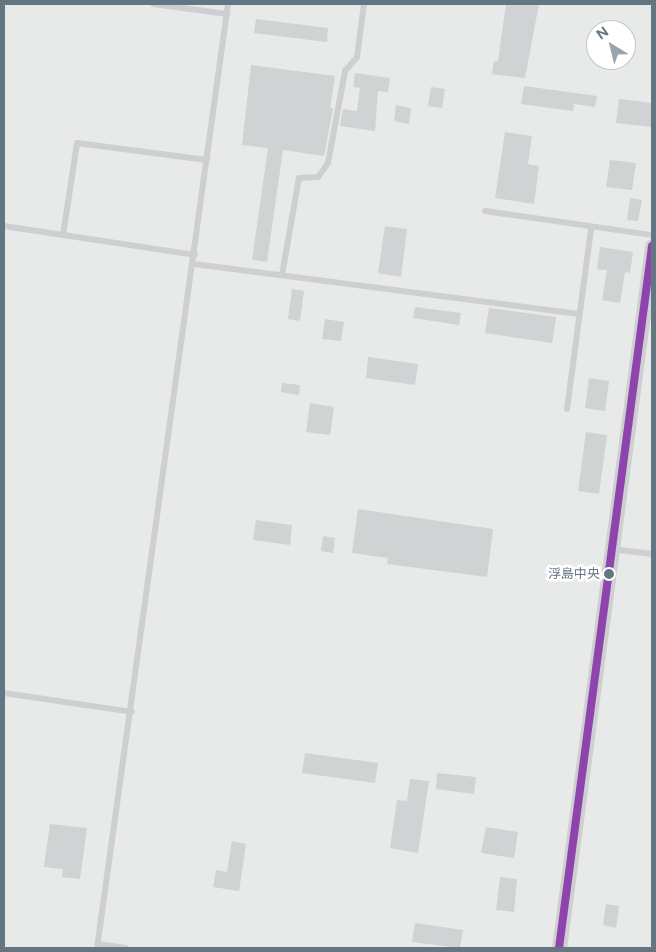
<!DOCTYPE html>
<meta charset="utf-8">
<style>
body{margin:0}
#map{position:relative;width:656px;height:952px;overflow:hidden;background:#f9f9f9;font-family:Figtree,"Noto Sans JP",sans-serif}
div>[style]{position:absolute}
.built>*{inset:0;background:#e8e9e9}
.building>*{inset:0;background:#d0d2d3}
.service>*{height:6px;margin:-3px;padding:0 3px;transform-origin:3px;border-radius:3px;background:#cecfd0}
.tertiary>*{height:15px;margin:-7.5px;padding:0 7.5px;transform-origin:7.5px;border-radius:7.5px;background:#cecfd0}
.bus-1>*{height:8px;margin:-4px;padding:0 4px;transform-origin:4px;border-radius:4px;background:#8e44ad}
.dots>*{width:14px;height:14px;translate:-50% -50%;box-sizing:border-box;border:2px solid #fff;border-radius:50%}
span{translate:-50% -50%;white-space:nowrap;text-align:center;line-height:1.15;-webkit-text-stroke:5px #fff;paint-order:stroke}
.bus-label{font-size:13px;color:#657683}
.right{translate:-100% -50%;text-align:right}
.frame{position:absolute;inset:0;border:5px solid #657683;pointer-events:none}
.north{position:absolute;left:586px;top:20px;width:50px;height:50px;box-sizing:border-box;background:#fff;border:1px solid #c1c8cd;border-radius:50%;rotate:324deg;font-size:14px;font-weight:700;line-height:20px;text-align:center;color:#657683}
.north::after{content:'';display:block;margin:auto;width:18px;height:22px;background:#99a4ac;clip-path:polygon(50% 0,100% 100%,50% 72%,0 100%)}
</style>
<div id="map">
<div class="built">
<i style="clip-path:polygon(evenodd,4px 4px,652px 4px,652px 948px,4px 948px,4px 4px,596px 30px,626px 30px,626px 60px,596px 60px,596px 30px)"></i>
</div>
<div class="building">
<i style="clip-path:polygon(506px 4px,539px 4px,525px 78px,492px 74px,494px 61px,498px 61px)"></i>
<i style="clip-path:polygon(256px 19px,328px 28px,327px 42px,254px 33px)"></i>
<i style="clip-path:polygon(251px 65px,335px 76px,330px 108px,333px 108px,324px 156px,283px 150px,267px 262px,252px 260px,268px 148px,242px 145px)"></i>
<i style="clip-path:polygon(355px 73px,390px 78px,388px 92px,378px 91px,375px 131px,340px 126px,343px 109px,357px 111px,360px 88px,353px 87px)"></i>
<i style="clip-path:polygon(524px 86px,597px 96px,595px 107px,574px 104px,573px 111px,521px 104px)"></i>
<i style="clip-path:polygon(431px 87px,445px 89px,442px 108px,428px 106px)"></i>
<i style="clip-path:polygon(619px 99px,652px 103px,652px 127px,616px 123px)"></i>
<i style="clip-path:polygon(396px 105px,411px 108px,409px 124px,394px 121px)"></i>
<i style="clip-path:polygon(505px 132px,532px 136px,528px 164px,539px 166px,534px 204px,495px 198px)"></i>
<i style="clip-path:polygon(610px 160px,636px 163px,632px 190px,606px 187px)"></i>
<i style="clip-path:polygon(630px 198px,642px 200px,638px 221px,627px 220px)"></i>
<i style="clip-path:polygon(385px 226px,407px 229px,401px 277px,378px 273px)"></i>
<i style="clip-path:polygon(600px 247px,633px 252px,630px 273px,625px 272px,620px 303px,602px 300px,607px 270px,597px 269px)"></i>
<i style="clip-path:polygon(292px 289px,304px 291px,300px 321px,288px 319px)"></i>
<i style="clip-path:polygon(415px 307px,461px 313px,459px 325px,413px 318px)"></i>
<i style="clip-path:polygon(489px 308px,556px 317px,552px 343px,485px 333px)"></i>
<i style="clip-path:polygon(325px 319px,344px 322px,341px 341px,322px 339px)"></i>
<i style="clip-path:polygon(368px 357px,418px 364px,415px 385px,366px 378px)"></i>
<i style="clip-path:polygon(589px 378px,609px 381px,605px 411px,585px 408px)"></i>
<i style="clip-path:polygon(282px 383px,300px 385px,299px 395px,281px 392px)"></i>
<i style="clip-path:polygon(310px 403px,334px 407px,330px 435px,306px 432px)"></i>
<i style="clip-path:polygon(586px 432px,607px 435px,599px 494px,578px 491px)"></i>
<i style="clip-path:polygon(358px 509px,493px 529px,487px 577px,387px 564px,388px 558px,352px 553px)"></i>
<i style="clip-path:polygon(256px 520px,292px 525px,290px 545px,253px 540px)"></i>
<i style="clip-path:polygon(323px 536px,335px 538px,333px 553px,321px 551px)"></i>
<i style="clip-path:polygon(305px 753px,378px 763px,375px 783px,302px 773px)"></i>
<i style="clip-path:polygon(437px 773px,476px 777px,474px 794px,436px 789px)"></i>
<i style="clip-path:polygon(410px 779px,429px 781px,418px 853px,390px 848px,397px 800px,407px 801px)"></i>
<i style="clip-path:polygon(50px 824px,87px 828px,80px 879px,62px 877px,63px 869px,44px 867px)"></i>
<i style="clip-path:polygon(486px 827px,518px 832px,514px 858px,481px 853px)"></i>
<i style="clip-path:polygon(232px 841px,246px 844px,239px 891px,213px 887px,216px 870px,227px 872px)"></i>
<i style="clip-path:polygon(500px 877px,517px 879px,514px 912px,496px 910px)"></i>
<i style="clip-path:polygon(606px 904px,619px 906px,616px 928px,603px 925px)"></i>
<i style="clip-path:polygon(415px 923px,463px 930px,460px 948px,412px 942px)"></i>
</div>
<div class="service">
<i style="left:153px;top:4px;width:75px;rotate:7.7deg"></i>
<i style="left:485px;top:211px;width:169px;rotate:8.2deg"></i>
<i style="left:4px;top:226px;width:193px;rotate:8.6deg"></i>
<i style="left:63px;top:235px;width:93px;rotate:-81.3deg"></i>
<i style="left:77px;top:143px;width:131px;rotate:7.5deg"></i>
<i style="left:194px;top:264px;width:388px;rotate:7.4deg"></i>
<i style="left:282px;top:275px;width:98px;rotate:-80.1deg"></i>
<i style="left:299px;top:178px;width:19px;rotate:-3deg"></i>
<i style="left:318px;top:177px;width:17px;rotate:-54deg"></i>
<i style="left:328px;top:163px;width:94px;rotate:-79.5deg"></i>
<i style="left:345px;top:71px;width:18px;rotate:-49deg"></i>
<i style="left:357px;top:57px;width:53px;rotate:-82.5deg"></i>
<i style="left:567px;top:409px;width:183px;rotate:-82.4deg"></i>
<i style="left:612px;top:549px;width:40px;rotate:7.1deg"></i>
<i style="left:4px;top:693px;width:129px;rotate:8.4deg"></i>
<i style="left:98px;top:944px;width:28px;rotate:8deg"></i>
<i style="left:97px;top:948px;width:953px;rotate:-82.1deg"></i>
</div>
<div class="tertiary">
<i style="left:559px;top:948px;width:708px;rotate:-82.45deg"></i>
</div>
<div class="bus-1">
<i style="left:559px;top:948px;width:708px;rotate:-82.45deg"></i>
</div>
<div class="dots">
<i style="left:609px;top:574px;background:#657683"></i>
</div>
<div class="bus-label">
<span class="right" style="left:600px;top:574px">浮島中央</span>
</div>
<div class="frame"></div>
<div class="north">N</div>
</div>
